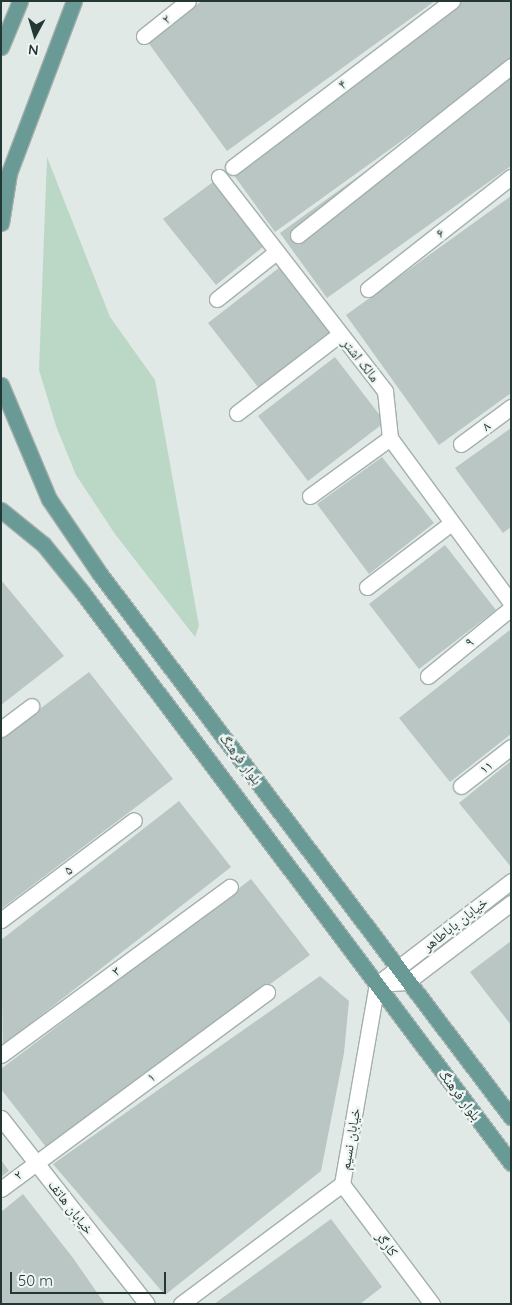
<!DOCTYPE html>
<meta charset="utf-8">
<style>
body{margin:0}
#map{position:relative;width:512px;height:1305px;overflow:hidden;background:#e0e9e6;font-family:Quicksand,"Noto Naskh Arabic",sans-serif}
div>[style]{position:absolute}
.green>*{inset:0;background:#bbd8c7}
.building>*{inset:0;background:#b9c6c3}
.roads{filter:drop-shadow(1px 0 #a4b0ad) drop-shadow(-1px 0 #a4b0ad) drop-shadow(0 1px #a4b0ad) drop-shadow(0 -1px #a4b0ad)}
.minor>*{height:15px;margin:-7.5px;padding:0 7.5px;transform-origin:7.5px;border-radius:7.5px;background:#fff}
.major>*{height:15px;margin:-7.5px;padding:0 7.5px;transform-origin:7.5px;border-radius:7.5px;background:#699a95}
span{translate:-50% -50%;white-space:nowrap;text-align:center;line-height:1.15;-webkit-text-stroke:4.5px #f0f6f4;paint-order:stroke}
.street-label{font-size:14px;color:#233835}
.frame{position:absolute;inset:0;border:2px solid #233835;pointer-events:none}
.north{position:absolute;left:10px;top:10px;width:50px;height:50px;-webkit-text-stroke:4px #f0f6f4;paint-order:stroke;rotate:186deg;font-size:14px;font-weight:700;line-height:20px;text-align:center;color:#233835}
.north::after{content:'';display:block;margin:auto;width:18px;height:22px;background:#233835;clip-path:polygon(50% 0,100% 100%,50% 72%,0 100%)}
.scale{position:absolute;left:10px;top:1272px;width:156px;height:22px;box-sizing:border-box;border:2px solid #233835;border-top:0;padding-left:6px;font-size:15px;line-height:18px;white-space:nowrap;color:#233835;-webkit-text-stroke:4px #f0f6f4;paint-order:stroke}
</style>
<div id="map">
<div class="green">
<i style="clip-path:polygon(47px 157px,110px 317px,155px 380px,199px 626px,195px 637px,115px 534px,76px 475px,56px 426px,39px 370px)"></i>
</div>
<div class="building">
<i style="clip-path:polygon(202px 1px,435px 1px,227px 151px,147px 41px)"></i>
<i style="clip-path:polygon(457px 1px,511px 1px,511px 62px,275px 232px,228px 167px)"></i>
<i style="clip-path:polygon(511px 66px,511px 166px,327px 298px,280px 233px)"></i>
<i style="clip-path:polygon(213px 182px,264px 246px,216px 285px,163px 219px)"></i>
<i style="clip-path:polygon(511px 196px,511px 393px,439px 445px,346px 315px)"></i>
<i style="clip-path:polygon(284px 264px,335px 328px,258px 387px,208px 323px)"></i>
<i style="clip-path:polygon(335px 357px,385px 422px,308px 481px,258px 416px)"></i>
<i style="clip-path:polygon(511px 428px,511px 527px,503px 533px,455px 468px)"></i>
<i style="clip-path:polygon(382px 457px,434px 523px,369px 574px,317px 504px)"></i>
<i style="clip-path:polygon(445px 545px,496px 610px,419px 669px,369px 604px)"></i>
<i style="clip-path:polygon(1px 580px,64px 656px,1px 705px)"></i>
<i style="clip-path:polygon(511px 629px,511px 734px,450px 782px,399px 718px)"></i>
<i style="clip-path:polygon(89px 672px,173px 779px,1px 909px,1px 738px)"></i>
<i style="clip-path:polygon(511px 761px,511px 867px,459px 803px)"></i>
<i style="clip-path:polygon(179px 801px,231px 867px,3px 1045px,1px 940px)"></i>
<i style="clip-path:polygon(251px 879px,310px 955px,46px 1147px,1px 1089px,1px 1069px)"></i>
<i style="clip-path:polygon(511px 941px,511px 1025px,470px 972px)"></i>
<i style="clip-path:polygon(320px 976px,349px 1001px,344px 1053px,321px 1171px,165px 1295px,53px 1164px)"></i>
<i style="clip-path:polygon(1px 1160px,9px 1171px,1px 1177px)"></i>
<i style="clip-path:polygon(23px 1194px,73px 1258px,105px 1304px,1px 1304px,1px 1212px)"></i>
<i style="clip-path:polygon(331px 1219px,382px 1287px,360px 1304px,214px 1304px)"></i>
</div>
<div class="roads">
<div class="minor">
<i style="left:144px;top:36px;width:56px;rotate:-38.5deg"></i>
<i style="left:233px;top:167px;width:275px;rotate:-37.2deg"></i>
<i style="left:219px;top:177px;width:271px;rotate:52.2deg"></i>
<i style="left:385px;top:391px;width:47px;rotate:83.9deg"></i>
<i style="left:390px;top:438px;width:205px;rotate:53.7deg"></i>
<i style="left:298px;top:235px;width:272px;rotate:-38.4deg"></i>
<i style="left:368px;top:289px;width:182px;rotate:-38.1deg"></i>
<i style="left:217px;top:299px;width:75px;rotate:-38.5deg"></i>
<i style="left:237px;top:413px;width:130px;rotate:-37.5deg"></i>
<i style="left:461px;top:444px;width:62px;rotate:-36.5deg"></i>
<i style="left:310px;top:496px;width:99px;rotate:-35.9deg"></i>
<i style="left:367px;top:587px;width:104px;rotate:-37.2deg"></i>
<i style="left:428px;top:676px;width:107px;rotate:-39.3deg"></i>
<i style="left:1px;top:729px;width:38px;rotate:-37deg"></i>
<i style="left:461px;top:786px;width:63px;rotate:-38deg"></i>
<i style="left:1px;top:920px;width:166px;rotate:-36.9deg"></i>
<i style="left:377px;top:984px;width:169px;rotate:-37.5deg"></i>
<i style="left:377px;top:984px;width:30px;rotate:-4deg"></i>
<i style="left:407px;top:982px;width:131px;rotate:-37.2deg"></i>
<i style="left:1px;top:1055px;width:284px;rotate:-36.3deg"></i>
<i style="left:1px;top:1118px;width:236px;rotate:51.9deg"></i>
<i style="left:342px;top:1184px;width:150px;rotate:53.1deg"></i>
<i style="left:1px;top:1189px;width:331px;rotate:-36.5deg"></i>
<i style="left:181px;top:1304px;width:201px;rotate:-36.7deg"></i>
<i style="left:342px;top:1184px;width:203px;rotate:-80.1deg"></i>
</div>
<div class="major">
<i style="left:1px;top:47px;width:50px;rotate:-67.6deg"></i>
<i style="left:1px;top:223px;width:51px;rotate:-80.9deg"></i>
<i style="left:9px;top:173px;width:184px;rotate:-69.3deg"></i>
<i style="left:1px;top:385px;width:124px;rotate:67.2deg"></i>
<i style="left:49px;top:499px;width:91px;rotate:55.8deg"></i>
<i style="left:100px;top:574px;width:681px;rotate:52.88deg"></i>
<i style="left:1px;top:510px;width:55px;rotate:39.1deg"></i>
<i style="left:44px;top:545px;width:60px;rotate:51deg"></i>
<i style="left:82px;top:592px;width:714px;rotate:53.08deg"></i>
</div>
</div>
<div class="street-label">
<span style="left:166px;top:19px;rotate:-38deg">۲</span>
<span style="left:342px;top:84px;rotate:-37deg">۴</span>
<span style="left:440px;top:233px;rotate:-38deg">۶</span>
<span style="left:361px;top:360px;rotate:52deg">مالک اشتر</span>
<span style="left:486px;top:426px;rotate:-37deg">۸</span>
<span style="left:469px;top:642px;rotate:-39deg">۹</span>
<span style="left:241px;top:759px;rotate:53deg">بلوار فرهنگ</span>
<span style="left:486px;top:767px;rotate:-38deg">۱۱</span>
<span style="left:68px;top:870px;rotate:-37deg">۵</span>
<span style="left:455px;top:924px;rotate:-38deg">خیابان باباطاهر</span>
<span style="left:116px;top:971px;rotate:-36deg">۳</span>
<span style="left:151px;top:1077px;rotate:-36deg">۱</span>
<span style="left:460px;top:1095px;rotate:53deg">بلوار فرهنگ</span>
<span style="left:350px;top:1139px;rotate:-80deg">خیابان نسیم</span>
<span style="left:18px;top:1175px;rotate:-38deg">۲</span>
<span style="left:71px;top:1207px;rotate:52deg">خیابان هاتف</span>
<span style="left:387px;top:1244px;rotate:53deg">کارگر</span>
</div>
<div class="frame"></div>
<div class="north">N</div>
<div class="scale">50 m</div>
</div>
